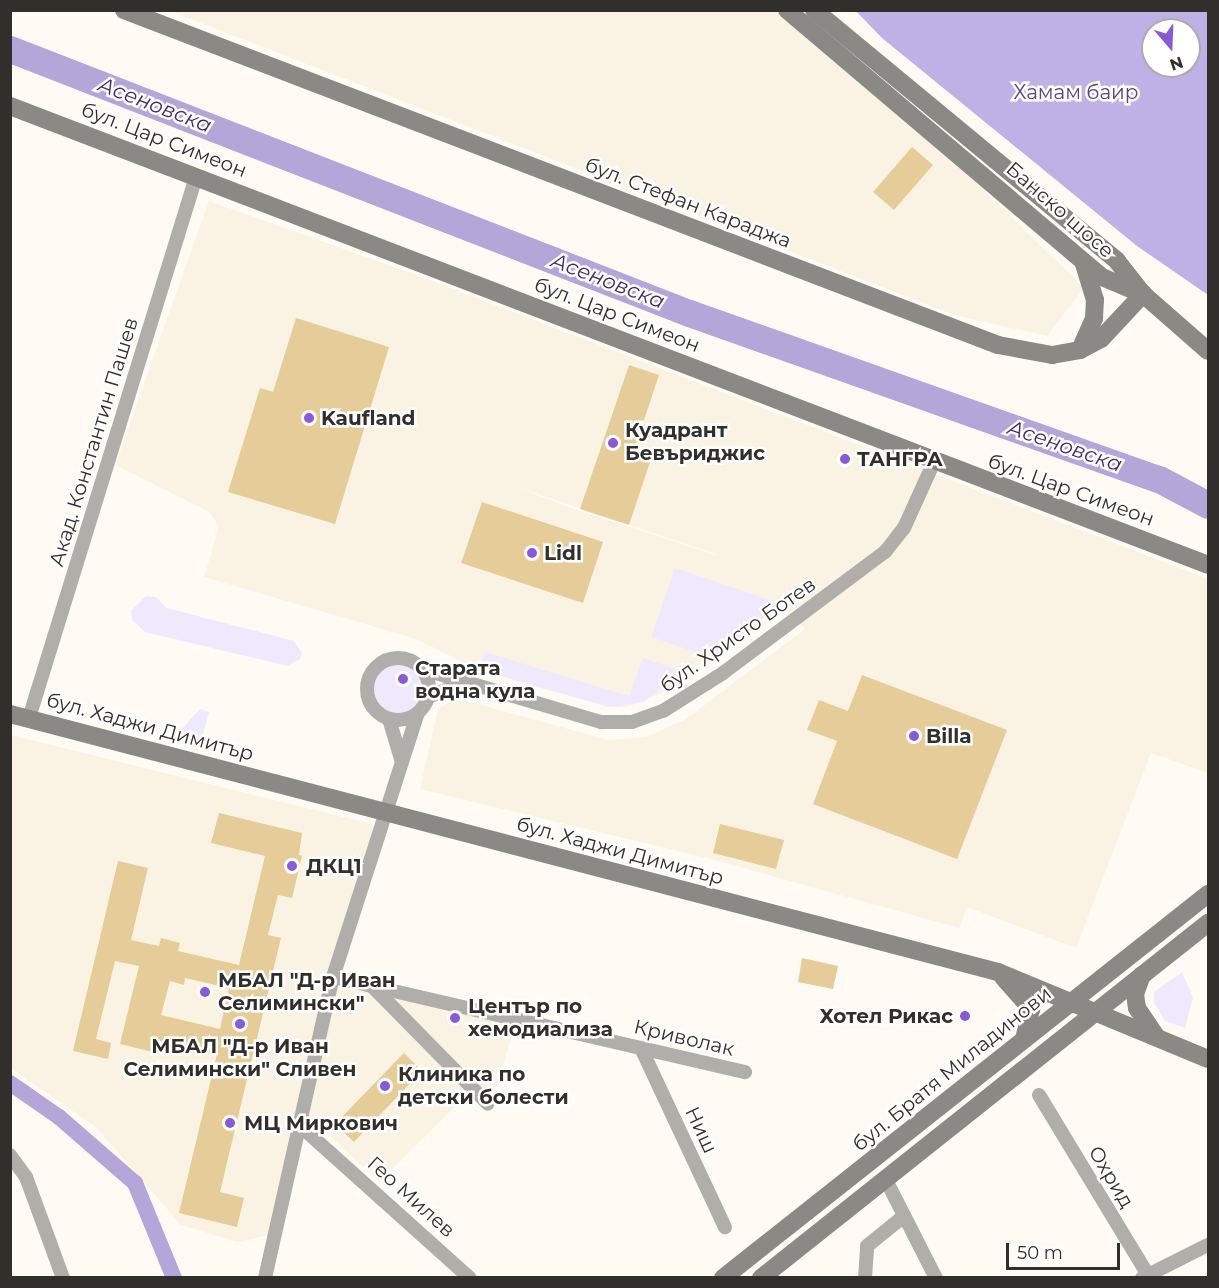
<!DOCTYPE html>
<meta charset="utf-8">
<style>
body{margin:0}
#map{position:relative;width:1219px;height:1288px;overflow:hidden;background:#fffbf4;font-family:Montserrat,sans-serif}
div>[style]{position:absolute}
.built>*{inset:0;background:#faf3e4}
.green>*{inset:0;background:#efe9fe}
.round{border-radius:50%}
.forest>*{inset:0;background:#bfb1e5}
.canal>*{height:16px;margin:-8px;padding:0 8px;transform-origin:8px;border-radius:8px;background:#b4a6d9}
.river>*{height:27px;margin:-13.5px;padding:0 13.5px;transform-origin:13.5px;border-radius:13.5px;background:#b4a6d9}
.building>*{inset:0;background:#e6cc98}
.street>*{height:14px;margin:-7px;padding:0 7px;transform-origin:7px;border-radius:7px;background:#b0aeab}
.street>.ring{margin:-7px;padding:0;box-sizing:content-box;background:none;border:14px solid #b0aeab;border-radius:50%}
.secondary>*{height:18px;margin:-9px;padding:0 9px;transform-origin:9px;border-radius:9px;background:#8b8985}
.dots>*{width:16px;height:16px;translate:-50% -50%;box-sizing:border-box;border:3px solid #fff;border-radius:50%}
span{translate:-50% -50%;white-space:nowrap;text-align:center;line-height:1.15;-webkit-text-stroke:5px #fff;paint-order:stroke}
.park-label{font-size:20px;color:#584383}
.street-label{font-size:20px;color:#302f2c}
.poi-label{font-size:20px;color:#302f2c;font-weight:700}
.left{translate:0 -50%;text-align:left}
.right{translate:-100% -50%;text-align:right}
.water-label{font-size:21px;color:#412b68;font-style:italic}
.frame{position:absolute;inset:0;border:12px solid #302f2c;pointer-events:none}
.north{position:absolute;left:1141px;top:18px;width:60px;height:60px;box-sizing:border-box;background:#fff;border:2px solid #acacab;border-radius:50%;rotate:161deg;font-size:16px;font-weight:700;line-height:24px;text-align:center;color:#302f2c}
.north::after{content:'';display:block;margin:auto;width:21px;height:27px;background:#885bd5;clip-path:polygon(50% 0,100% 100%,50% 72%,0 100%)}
.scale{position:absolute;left:1006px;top:1243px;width:114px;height:27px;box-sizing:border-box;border:3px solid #302f2c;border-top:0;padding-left:8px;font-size:18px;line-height:21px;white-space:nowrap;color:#302f2c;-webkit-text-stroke:4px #fff;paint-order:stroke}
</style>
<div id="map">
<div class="built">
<i style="clip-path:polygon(170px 11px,801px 11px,1084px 288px,1047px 336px,954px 315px)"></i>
<i style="clip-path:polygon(evenodd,209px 201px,425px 278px,1208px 579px,1208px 773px,1151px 753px,1076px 948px,967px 907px,959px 928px,707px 858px,420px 789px,438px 709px,456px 698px,608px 740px,646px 737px,686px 719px,805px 629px,782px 604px,660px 694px,627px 707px,609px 707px,479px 670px,416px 639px,204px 577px,219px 526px,209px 512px,115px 465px,209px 201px,517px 487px,715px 554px,715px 555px,571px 508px,517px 487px)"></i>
<i style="clip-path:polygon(11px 735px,380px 826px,333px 977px,517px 1019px,496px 1089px,477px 1085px,379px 1182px,311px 1118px,297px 1123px,274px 1234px,237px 1242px,181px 1225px,97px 1128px,11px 1068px)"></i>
</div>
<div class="green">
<i style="clip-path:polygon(675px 568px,782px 604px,713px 658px,651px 637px)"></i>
<i style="clip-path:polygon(146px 596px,156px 597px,167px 608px,294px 641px,302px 653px,300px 659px,287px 666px,145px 632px,132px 620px,131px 611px)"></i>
<i style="clip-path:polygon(485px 652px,629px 696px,643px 658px,684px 672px,643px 702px,609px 707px,479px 670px)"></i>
<i class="round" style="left:372px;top:663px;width:52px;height:52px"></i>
<i style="clip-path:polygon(200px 709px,209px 712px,201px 741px,176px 735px)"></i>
<i style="clip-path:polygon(1182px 972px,1193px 997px,1185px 1028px,1165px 1021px,1154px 1003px,1154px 992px)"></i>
</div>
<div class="forest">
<i style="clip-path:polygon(evenodd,856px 11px,1208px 11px,1208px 295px,1137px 246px,882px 38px,856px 11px,1153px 30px,1189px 30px,1189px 66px,1153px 66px,1153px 30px)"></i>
</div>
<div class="canal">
<i style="left:10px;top:1083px;width:60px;rotate:34.8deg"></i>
<i style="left:59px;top:1117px;width:101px;rotate:41deg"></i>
<i style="left:135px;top:1183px;width:103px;rotate:67.7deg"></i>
</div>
<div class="river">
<i style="left:10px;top:49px;width:729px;rotate:21.25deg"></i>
<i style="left:689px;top:313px;width:498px;rotate:19.5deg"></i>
<i style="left:1159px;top:479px;width:55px;rotate:28deg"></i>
</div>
<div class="building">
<i style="clip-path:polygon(912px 147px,933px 165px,894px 210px,873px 192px)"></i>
<i style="clip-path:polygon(296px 318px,389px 347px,335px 524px,228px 492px,260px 388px,273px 392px)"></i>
<i style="clip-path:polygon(629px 365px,659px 375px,633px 453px,651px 459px,629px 525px,580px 509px)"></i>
<i style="clip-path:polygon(482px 502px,603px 542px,583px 603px,461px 563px)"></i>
<i style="clip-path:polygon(862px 675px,1007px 730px,957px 859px,813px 804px,837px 741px,807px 730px,819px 700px,848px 711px)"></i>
<i style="clip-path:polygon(evenodd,219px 813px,302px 833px,299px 855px,302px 856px,292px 898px,278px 895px,268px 935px,281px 938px,220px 1192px,244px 1198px,237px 1227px,179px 1213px,217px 1054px,156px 1040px,153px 1052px,120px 1044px,139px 966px,115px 961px,96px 1039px,111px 1043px,108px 1059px,73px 1051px,118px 861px,148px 868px,131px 940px,159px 946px,161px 938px,180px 943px,178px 951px,239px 965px,265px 856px,211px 843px,219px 813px,185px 978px,229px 988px,220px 1029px,161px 1015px,170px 981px,184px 985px,185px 978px)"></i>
<i style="clip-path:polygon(720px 824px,784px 840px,776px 869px,713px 853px)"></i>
<i style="clip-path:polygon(802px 958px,838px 966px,833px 989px,798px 982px)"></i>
<i style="clip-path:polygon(404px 1053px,422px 1071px,354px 1142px,335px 1124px)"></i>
</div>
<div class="street">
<i class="ring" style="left:367px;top:658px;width:48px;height:48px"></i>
<i style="left:422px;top:669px;width:187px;rotate:16.5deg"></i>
<i style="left:601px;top:722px;width:31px"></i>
<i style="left:632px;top:722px;width:33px;rotate:-20deg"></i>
<i style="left:663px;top:711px;width:71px;rotate:-32.3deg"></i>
<i style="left:723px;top:673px;width:202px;rotate:-36.8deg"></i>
<i style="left:885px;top:552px;width:31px;rotate:-52deg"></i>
<i style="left:904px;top:528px;width:72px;rotate:-65.6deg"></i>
<i style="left:428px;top:697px;width:45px;rotate:-22deg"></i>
<i style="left:29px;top:718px;width:566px;rotate:-72.85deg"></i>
<i style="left:389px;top:719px;width:42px;rotate:73.3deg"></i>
<i style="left:333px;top:977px;width:423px;rotate:13deg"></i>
<i style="left:372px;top:986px;width:165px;rotate:45.5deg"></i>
<i style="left:641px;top:1048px;width:198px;rotate:64.9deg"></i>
<i style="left:1039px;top:1095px;width:214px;rotate:58.8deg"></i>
<i style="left:297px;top:1123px;width:232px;rotate:41.9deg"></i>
<i style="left:10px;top:1155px;width:27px;rotate:54deg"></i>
<i style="left:26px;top:1177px;width:108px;rotate:69.9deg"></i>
<i style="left:887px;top:1182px;width:108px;rotate:63deg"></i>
<i style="left:265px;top:1278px;width:309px;rotate:-77.3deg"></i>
<i style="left:333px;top:977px;width:277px;rotate:-72.2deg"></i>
<i style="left:865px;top:1278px;width:32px;rotate:-86deg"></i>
<i style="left:867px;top:1246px;width:48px;rotate:-39deg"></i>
<i style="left:1142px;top:1278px;width:74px;rotate:-26.6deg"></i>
</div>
<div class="secondary">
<i style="left:124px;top:10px;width:936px;rotate:20.97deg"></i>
<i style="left:998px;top:345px;width:55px;rotate:10.5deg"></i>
<i style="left:1052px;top:355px;width:28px;rotate:-10deg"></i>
<i style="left:1080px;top:350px;width:24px;rotate:-28deg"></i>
<i style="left:1101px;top:339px;width:62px;rotate:-47deg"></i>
<i style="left:787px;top:10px;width:413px;rotate:40.3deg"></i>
<i style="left:1102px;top:277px;width:41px;rotate:22.8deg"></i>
<i style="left:814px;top:10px;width:393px;rotate:39.6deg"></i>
<i style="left:1117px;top:261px;width:42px;rotate:51.8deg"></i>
<i style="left:1143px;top:294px;width:86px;rotate:41.2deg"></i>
<i style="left:10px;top:106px;width:1283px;rotate:20.96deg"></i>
<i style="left:1080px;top:350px;width:35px;rotate:-66deg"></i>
<i style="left:1094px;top:318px;width:18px;rotate:-87deg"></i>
<i style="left:1095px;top:300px;width:38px;rotate:-107deg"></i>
<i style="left:10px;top:714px;width:1021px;rotate:14.64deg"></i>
<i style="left:998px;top:972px;width:227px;rotate:22.5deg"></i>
<i style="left:1142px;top:975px;width:20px;rotate:110deg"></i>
<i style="left:1135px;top:994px;width:14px;rotate:82deg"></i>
<i style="left:1137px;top:1008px;width:34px;rotate:56deg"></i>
<i style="left:1003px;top:977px;width:43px;rotate:48.8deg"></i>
<i style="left:1031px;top:1009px;width:31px;rotate:103deg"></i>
<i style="left:723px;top:1278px;width:619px;rotate:-38.37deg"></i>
<i style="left:761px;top:1278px;width:571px;rotate:-38.46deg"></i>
</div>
<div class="dots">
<i style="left:309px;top:418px;background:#885bd5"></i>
<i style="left:613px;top:443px;background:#885bd5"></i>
<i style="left:845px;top:459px;background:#885bd5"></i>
<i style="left:532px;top:553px;background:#885bd5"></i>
<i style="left:403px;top:679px;background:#885bd5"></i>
<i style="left:914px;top:736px;background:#885bd5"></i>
<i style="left:292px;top:866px;background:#885bd5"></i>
<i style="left:205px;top:992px;background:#885bd5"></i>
<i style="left:965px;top:1016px;background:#885bd5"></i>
<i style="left:455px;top:1018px;background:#885bd5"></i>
<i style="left:240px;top:1024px;background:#885bd5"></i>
<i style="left:385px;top:1086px;background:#885bd5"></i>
<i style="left:230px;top:1123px;background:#885bd5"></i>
</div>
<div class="park-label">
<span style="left:1076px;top:92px">Хамам баир</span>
</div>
<div class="street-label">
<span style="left:164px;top:140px;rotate:21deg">бул. Цар Симеон</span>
<span style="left:688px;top:203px;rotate:21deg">бул. Стефан Караджа</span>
<span style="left:1060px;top:210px;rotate:41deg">Банско шосе</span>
<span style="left:617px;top:315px;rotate:21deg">бул. Цар Симеон</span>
<span style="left:94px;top:442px;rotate:-73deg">Акад. Константин Пашев</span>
<span style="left:1071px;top:490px;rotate:20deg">бул. Цар Симеон</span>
<span style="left:738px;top:635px;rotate:-35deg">бул. Христо Ботев</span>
<span style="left:150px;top:727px;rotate:15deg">бул. Хаджи Димитър</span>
<span style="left:620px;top:851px;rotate:15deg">бул. Хаджи Димитър</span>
<span style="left:684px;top:1038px;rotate:13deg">Криволак</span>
<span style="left:952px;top:1069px;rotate:-39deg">бул. Братя Миладинови</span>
<span style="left:701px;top:1130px;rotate:65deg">Ниш</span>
<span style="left:1111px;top:1177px;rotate:59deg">Охрид</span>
<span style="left:411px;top:1197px;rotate:42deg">Гео Милев</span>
</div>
<div class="poi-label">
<span class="left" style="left:321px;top:418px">Kaufland</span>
<span class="left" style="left:625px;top:442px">Куадрант<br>Бевъриджис</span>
<span class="left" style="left:857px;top:459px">ТАНГРА</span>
<span class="left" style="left:544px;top:553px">Lidl</span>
<span class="left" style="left:415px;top:680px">Старата<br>водна кула</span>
<span class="left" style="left:926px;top:736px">Billa</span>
<span class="left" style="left:306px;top:866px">ДКЦ1</span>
<span class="left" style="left:218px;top:992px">МБАЛ "Д-р Иван<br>Селимински"</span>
<span class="left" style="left:468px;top:1018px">Център по<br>хемодиализа</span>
<span class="right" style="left:953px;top:1016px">Хотел Рикас</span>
<span style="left:240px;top:1058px">МБАЛ "Д-р Иван<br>Селимински" Сливен</span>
<span class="left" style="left:398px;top:1086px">Клиника по<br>детски болести</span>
<span class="left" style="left:244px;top:1123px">МЦ Миркович</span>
</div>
<div class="water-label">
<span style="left:155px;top:105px;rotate:21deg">Асеновска</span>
<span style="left:608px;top:281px;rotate:21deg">Асеновска</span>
<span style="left:1065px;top:446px;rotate:19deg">Асеновска</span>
</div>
<div class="frame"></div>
<div class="north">N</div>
<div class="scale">50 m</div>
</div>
